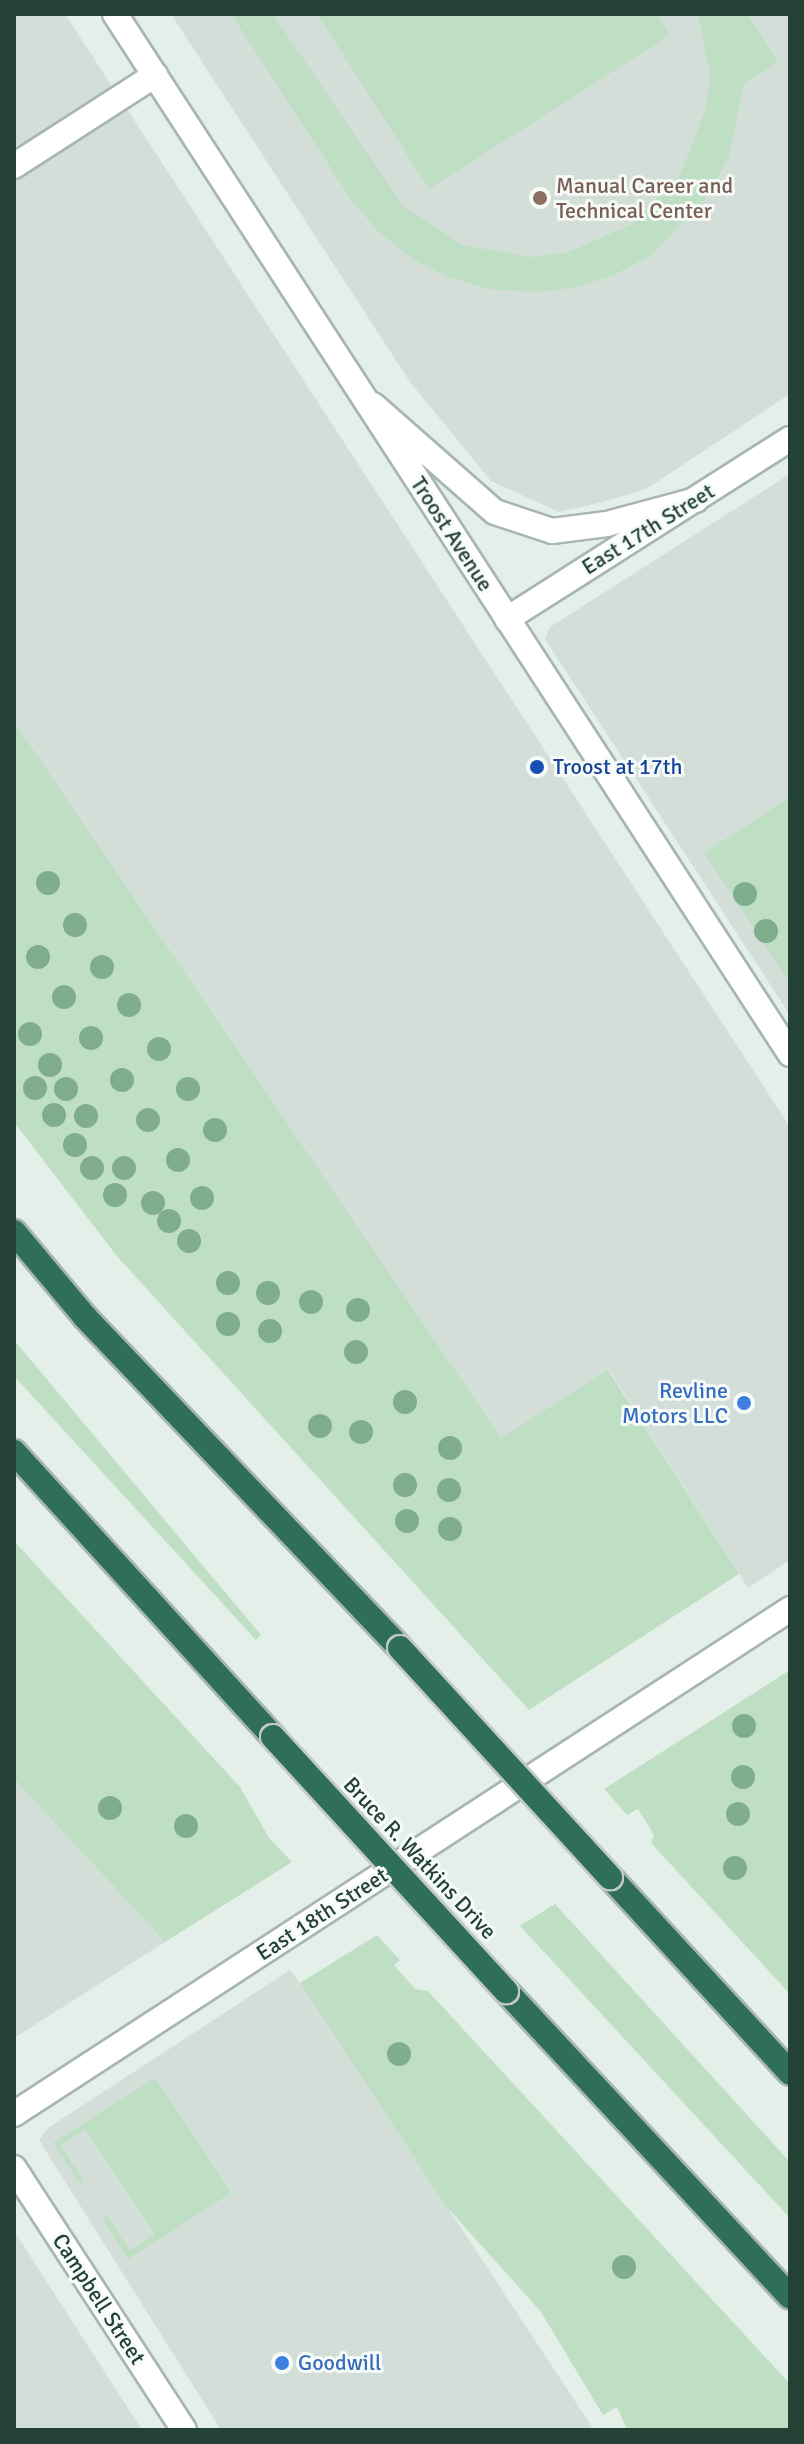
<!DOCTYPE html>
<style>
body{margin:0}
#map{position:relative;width:804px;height:2444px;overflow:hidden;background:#e5efe9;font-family:Signika,sans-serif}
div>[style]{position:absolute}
.built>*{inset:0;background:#d3ded8}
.green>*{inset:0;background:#bfdfc4}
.roads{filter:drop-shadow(2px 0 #a7b7b0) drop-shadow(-2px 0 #a7b7b0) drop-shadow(0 2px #a7b7b0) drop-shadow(0 -2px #a7b7b0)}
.minor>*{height:24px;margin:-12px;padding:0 12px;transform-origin:12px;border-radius:12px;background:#fff}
.secondary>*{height:24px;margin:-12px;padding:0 12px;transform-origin:12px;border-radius:12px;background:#fff}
.motorway>*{height:24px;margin:-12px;padding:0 12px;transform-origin:12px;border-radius:12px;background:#2f6e5a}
.bridges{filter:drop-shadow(2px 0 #c2cac7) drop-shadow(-2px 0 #c2cac7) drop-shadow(0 2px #c2cac7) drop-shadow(0 -2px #c2cac7)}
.motorway-bridge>*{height:24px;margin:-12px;padding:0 12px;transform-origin:12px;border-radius:12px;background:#2f6e5a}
.trees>*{width:24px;height:24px;margin:-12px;border-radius:50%;background:#80ae8d}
.dots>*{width:22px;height:22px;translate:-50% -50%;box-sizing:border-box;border:4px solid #f6fbf8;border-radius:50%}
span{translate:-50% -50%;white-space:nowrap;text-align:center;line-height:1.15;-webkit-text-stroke:6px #f6fbf8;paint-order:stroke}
.education-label{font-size:22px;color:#785e54}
.left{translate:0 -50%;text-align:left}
.street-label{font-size:22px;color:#244136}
.transit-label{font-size:22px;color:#164399}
.shop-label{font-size:22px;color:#366cbe}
.right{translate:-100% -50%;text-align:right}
.frame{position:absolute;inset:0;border:16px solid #244136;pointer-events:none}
</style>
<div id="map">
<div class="built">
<i style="clip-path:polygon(14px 14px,65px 14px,790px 1127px,790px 1560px,748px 1588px,609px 1370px,501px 1439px,14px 721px)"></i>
<i style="clip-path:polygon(171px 14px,790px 14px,790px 394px,646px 489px,603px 502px,559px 512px,491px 481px,410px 382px)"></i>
<i style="clip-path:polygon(790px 474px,790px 1015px,545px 639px,550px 627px)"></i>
<i style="clip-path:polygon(14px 1779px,165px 1942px,14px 2038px)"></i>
<i style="clip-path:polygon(290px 1970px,300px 1983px,594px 2430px,221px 2430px,39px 2140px,48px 2128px)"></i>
<i style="clip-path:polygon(14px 2231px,142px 2430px,14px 2430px)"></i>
</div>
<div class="green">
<i style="clip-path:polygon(231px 14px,273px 14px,403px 206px,462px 245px,531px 257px,566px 253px,631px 225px,680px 175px,706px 109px,710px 74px,698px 14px,747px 14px,778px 62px,744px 83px,729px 156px,710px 194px,651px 255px,614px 275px,573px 288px,531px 292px,489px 289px,449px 277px,411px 258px,378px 231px,352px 201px)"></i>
<i style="clip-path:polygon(317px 14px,657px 14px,670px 35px,429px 189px)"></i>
<i style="clip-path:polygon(14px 721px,501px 1438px,608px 1370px,739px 1574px,529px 1710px,116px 1255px,14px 1122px)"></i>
<i style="clip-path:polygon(790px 797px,790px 983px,704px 853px)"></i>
<i style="clip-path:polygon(14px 1340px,261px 1635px,256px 1640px,14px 1376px)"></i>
<i style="clip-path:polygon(14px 1541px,240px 1787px,269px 1838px,292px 1862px,165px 1942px,14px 1779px)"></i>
<i style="clip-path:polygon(790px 1670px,790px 1994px,651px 1843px,654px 1835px,638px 1809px,627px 1815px,604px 1789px)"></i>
<i style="clip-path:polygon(555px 1904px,790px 2162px,790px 2218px,520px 1926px)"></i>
<i style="clip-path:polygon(377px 1935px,400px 1960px,394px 1965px,415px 1989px,428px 1991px,790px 2384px,790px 2430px,627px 2430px,617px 2407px,603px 2415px,541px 2312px,446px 2206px,300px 1983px)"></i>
<i style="clip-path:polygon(155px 2078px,231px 2193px,128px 2259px,102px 2218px,107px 2215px,130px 2251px,155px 2234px,85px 2129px,60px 2145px,84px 2181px,80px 2184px,53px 2143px)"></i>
</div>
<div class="roads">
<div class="minor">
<i style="left:14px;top:166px;width:168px;rotate:-32.8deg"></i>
<i style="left:373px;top:405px;width:162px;rotate:41.3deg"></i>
<i style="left:495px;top:512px;width:60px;rotate:18.4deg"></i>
<i style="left:552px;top:531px;width:55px;rotate:-7.3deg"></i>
<i style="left:607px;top:524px;width:92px;rotate:-15.1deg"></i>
<i style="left:507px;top:619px;width:335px;rotate:-32.5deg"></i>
<i style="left:14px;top:2168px;width:312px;rotate:57deg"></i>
</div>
<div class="secondary">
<i style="left:115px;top:14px;width:1240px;rotate:57.01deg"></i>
<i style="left:14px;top:2114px;width:926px;rotate:-33.05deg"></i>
</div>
<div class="motorway">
<i style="left:14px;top:1232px;width:111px;rotate:50.1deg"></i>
<i style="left:85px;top:1317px;width:457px;rotate:46.4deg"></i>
<i style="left:14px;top:1452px;width:385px;rotate:47.7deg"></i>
<i style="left:610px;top:1877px;width:266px;rotate:47.4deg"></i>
<i style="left:506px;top:1991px;width:417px;rotate:47.1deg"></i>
</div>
</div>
<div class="bridges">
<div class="motorway-bridge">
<i style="left:400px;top:1648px;width:311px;rotate:47.5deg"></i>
<i style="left:273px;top:1737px;width:345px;rotate:47.5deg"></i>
</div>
</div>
<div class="trees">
<i style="left:48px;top:883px"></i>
<i style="left:745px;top:894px"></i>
<i style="left:75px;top:925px"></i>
<i style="left:766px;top:931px"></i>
<i style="left:38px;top:957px"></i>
<i style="left:102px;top:967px"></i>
<i style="left:64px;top:997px"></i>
<i style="left:129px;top:1005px"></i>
<i style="left:30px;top:1034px"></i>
<i style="left:91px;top:1038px"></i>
<i style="left:159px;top:1049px"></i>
<i style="left:50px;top:1065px"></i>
<i style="left:122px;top:1080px"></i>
<i style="left:35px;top:1088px"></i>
<i style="left:66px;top:1089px"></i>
<i style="left:188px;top:1089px"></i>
<i style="left:54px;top:1115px"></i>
<i style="left:86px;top:1116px"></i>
<i style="left:148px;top:1120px"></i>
<i style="left:215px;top:1130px"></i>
<i style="left:75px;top:1145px"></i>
<i style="left:178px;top:1160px"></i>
<i style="left:92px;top:1168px"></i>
<i style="left:124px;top:1168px"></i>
<i style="left:115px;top:1195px"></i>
<i style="left:202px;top:1198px"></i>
<i style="left:153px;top:1203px"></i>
<i style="left:169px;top:1221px"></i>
<i style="left:189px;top:1241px"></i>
<i style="left:228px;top:1283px"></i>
<i style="left:268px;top:1293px"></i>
<i style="left:311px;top:1302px"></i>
<i style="left:358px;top:1310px"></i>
<i style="left:228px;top:1324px"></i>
<i style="left:270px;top:1331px"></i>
<i style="left:356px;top:1352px"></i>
<i style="left:405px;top:1402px"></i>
<i style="left:320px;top:1426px"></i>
<i style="left:361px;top:1432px"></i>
<i style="left:450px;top:1448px"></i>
<i style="left:405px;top:1485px"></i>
<i style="left:449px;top:1490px"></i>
<i style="left:407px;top:1521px"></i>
<i style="left:450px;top:1529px"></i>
<i style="left:744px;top:1726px"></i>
<i style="left:743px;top:1777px"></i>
<i style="left:110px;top:1808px"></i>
<i style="left:738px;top:1814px"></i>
<i style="left:186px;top:1826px"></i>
<i style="left:735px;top:1868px"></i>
<i style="left:399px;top:2054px"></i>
<i style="left:624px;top:2267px"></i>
</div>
<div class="dots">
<i style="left:540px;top:198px;background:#8d6e63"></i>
<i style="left:537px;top:767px;background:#1a4fb4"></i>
<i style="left:744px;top:1403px;background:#3f7fe0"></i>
<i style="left:282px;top:2363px;background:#3f7fe0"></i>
</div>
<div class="education-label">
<span class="left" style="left:556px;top:198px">Manual Career and<br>Technical Center</span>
</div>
<div class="street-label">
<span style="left:648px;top:529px;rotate:-32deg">East 17th Street</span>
<span style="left:452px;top:534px;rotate:57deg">Troost Avenue</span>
<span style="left:420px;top:1858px;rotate:47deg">Bruce R. Watkins Drive</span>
<span style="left:322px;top:1914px;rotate:-33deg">East 18th Street</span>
<span style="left:99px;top:2299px;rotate:57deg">Campbell Street</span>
</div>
<div class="transit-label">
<span class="left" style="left:553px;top:767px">Troost at 17th</span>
</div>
<div class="shop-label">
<span class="right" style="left:728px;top:1403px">Revline<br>Motors LLC</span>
<span class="left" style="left:298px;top:2363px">Goodwill</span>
</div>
<div class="frame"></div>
</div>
